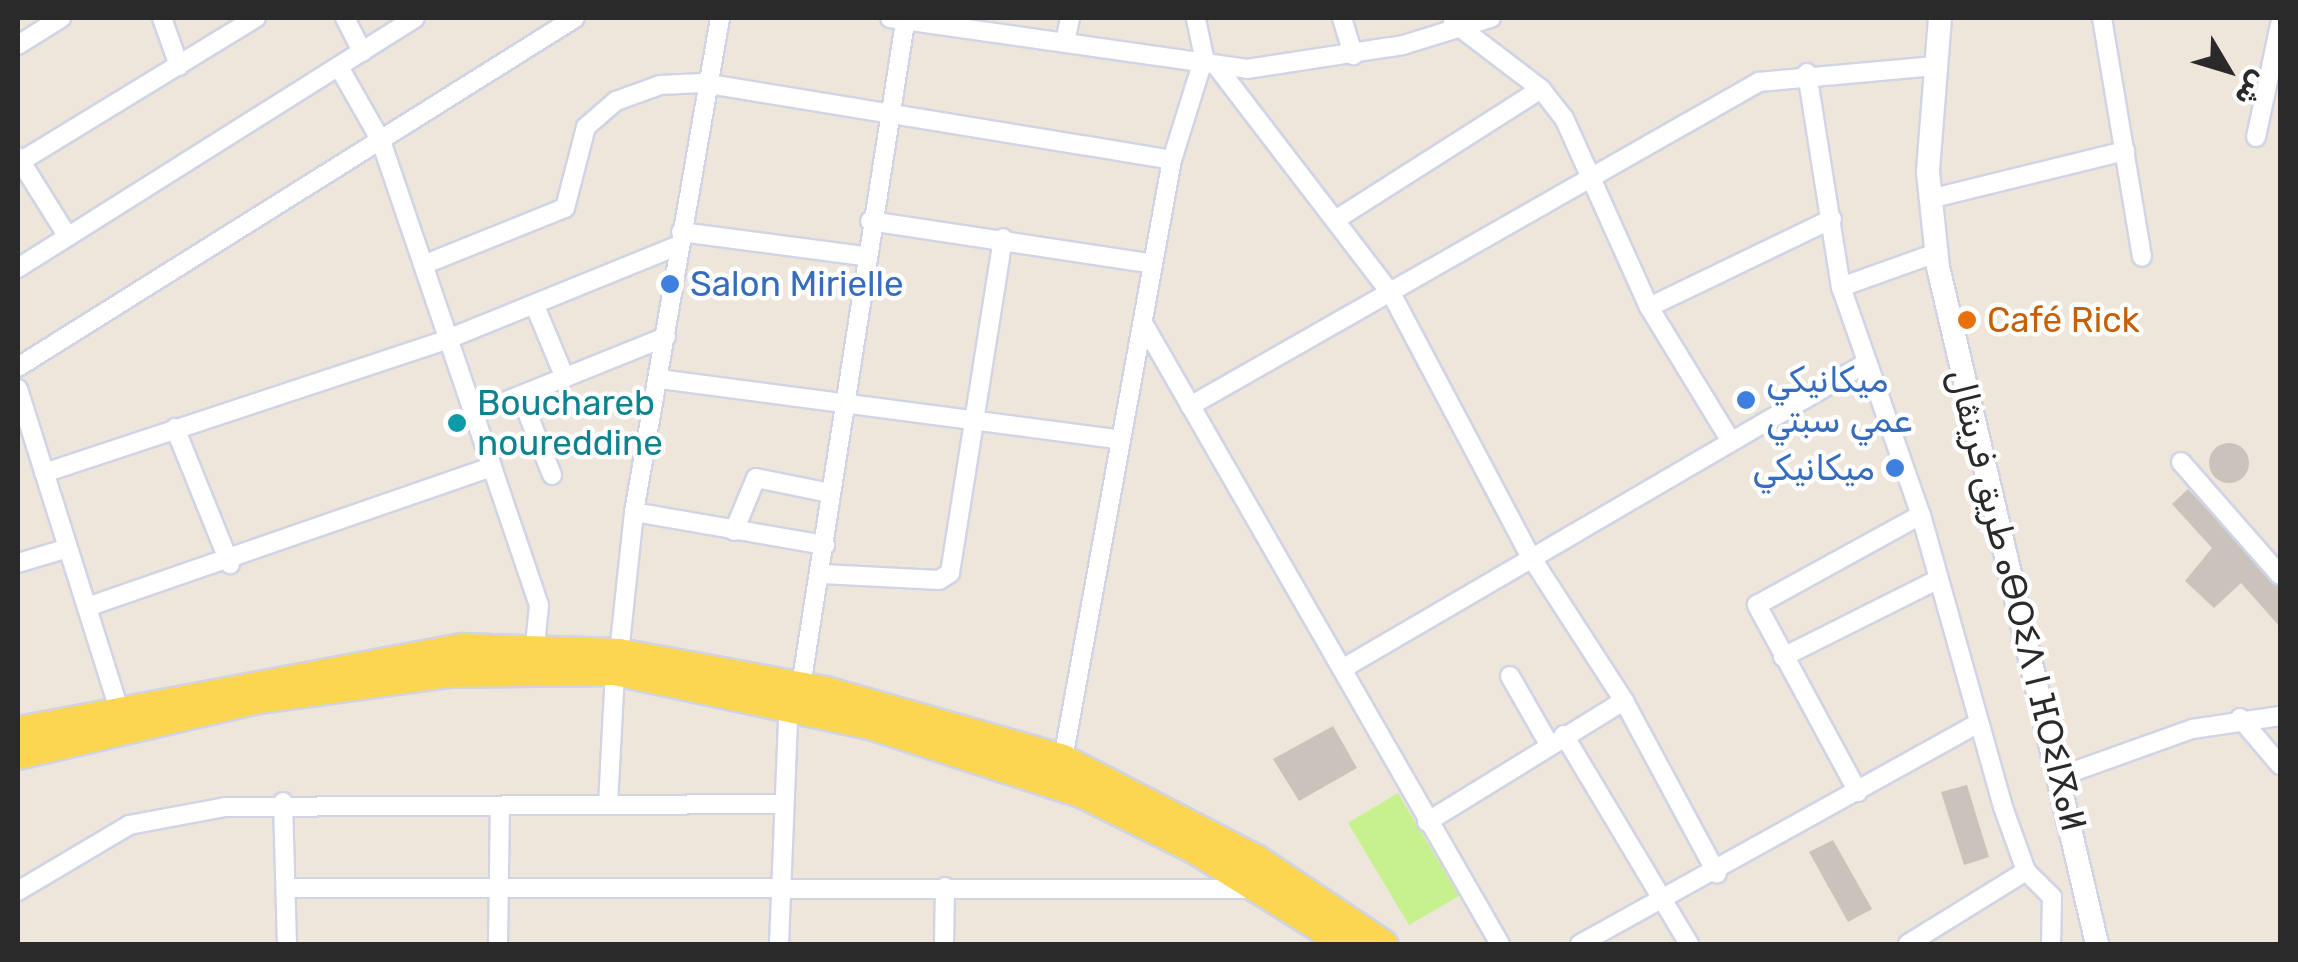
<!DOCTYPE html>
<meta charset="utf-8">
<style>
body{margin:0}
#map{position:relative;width:2298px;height:962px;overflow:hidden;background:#eee6db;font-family:Rubik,"Noto Naskh Arabic","Noto Sans Tifinagh",sans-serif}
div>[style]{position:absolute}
.pitch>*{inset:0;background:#c6f18e}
.building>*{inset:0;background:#c9c3bb}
.round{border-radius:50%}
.roads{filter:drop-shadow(2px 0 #d0d4e5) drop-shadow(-2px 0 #d0d4e5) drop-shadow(0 2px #d0d4e5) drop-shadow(0 -2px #d0d4e5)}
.minor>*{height:18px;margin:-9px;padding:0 9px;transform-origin:9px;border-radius:9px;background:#fff}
.secondary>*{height:22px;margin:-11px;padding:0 11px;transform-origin:11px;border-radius:11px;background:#fff}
.primary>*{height:28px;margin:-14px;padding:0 14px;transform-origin:14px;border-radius:14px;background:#fcd651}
.dots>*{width:28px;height:28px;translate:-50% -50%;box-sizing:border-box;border:5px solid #fff;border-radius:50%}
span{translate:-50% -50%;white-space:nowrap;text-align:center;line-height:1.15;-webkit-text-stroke:9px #fff;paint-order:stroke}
.shop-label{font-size:35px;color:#366cbe}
.left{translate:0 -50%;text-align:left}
.right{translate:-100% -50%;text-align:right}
.food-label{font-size:35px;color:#c56008}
.culture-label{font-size:35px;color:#0d838f}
.street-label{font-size:35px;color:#2a2a2a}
.frame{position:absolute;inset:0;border:20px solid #2a2a2a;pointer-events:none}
.north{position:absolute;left:2178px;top:20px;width:100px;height:100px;-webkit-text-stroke:8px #fff;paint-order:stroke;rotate:128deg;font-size:28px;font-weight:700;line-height:40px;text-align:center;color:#2a2a2a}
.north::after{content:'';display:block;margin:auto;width:35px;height:45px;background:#2a2a2a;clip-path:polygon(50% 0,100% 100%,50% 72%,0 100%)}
</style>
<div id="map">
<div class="pitch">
<i style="clip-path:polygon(1398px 793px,1459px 896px,1409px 925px,1348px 823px)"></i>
</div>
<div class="building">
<i class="round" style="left:2209px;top:443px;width:40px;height:40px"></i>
<i style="clip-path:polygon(2188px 489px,2280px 587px,2280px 627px,2241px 583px,2214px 608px,2185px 581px,2212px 548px,2172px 504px)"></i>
<i style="clip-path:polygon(1333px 726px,1357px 768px,1299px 801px,1273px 759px)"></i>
<i style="clip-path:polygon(1967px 785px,1989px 857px,1964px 865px,1941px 792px)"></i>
<i style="clip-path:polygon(1833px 840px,1872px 909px,1848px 922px,1809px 852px)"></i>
</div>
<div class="roads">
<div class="minor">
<i style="left:162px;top:18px;width:51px;rotate:70.5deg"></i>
<i style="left:345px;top:18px;width:38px;rotate:63deg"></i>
<i style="left:890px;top:18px;width:361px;rotate:8.1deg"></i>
<i style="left:1247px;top:69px;width:158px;rotate:-8.7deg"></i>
<i style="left:1403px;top:45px;width:92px;rotate:-17.1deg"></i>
<i style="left:1342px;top:18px;width:39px;rotate:73deg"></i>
<i style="left:2102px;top:18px;width:242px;rotate:80.5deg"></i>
<i style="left:1453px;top:22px;width:111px;rotate:37.3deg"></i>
<i style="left:1541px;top:89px;width:37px;rotate:52deg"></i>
<i style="left:1564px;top:118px;width:207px;rotate:65.8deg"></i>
<i style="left:1649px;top:307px;width:153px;rotate:58.6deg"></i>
<i style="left:1065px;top:42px;width:25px;rotate:-78deg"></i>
<i style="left:18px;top:45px;width:51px;rotate:-32.1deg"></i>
<i style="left:339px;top:67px;width:85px;rotate:60.4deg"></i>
<i style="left:381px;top:141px;width:490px;rotate:71.2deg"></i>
<i style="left:539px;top:605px;width:41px;rotate:95.6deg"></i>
<i style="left:1218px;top:68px;width:286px;rotate:52.5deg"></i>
<i style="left:1392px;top:295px;width:293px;rotate:62.1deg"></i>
<i style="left:1529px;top:554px;width:175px;rotate:57.1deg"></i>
<i style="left:1624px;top:701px;width:196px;rotate:61.7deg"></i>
<i style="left:1807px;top:73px;width:217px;rotate:81deg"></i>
<i style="left:1841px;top:287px;width:242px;rotate:70.7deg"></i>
<i style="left:1921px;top:515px;width:303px;rotate:74.3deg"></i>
<i style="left:2003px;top:807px;width:68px;rotate:70.2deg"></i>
<i style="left:2026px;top:871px;width:37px;rotate:45deg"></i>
<i style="left:2052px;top:897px;width:47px;rotate:91.2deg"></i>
<i style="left:2256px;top:137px;width:115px;rotate:-77.9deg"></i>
<i style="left:18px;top:157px;width:94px;rotate:58deg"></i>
<i style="left:18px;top:163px;width:279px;rotate:-31.4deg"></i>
<i style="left:1929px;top:199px;width:202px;rotate:-13.8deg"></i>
<i style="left:1340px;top:217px;width:238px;rotate:-32.5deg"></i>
<i style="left:870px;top:221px;width:286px;rotate:8.6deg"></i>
<i style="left:681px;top:232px;width:184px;rotate:7.5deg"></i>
<i style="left:423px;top:265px;width:153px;rotate:-21.9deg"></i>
<i style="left:565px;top:208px;width:84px;rotate:-75.5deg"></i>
<i style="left:586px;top:127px;width:40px;rotate:-41deg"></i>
<i style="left:616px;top:101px;width:47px;rotate:-20deg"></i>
<i style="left:660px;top:85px;width:43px;rotate:-2.7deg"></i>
<i style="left:703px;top:83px;width:475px;rotate:9.3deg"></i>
<i style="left:18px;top:268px;width:469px;rotate:-32.2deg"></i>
<i style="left:1841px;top:287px;width:101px;rotate:-19.7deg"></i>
<i style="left:535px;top:306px;width:78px;rotate:67.4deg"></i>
<i style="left:1649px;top:307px;width:203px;rotate:-25.7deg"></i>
<i style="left:1143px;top:323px;width:716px;rotate:60.11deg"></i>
<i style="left:18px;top:367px;width:657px;rotate:-32.07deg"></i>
<i style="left:660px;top:379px;width:465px;rotate:7.5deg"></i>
<i style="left:18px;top:389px;width:336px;rotate:72.5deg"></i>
<i style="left:521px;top:397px;width:84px;rotate:68.3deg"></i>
<i style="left:1190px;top:406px;width:655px;rotate:-29.66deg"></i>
<i style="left:1759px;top:82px;width:176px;rotate:-5.2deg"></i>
<i style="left:474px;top:414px;width:207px;rotate:-21.9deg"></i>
<i style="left:175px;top:428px;width:147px;rotate:68deg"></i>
<i style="left:2181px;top:462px;width:150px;rotate:48.8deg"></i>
<i style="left:44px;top:473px;width:426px;rotate:-18.3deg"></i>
<i style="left:448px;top:339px;width:249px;rotate:-22.1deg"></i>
<i style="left:634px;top:512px;width:194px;rotate:9.8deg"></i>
<i style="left:734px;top:531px;width:57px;rotate:-67.5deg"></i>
<i style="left:756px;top:478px;width:76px;rotate:11.5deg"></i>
<i style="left:18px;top:563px;width:52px;rotate:-16.7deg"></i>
<i style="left:822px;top:574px;width:117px;rotate:2.9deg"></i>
<i style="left:939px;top:580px;width:13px;rotate:-32deg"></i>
<i style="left:950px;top:573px;width:339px;rotate:-81deg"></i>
<i style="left:87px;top:607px;width:429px;rotate:-19.1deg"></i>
<i style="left:619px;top:653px;width:142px;rotate:-83.9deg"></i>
<i style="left:634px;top:512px;width:501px;rotate:-80.12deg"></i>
<i style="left:1783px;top:657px;width:172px;rotate:-26.6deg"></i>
<i style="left:1342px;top:669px;width:603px;rotate:-30.26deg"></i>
<i style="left:1510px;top:676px;width:78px;rotate:60.2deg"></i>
<i style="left:801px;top:686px;width:671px;rotate:-81.09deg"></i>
<i style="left:2240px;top:718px;width:62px;rotate:49.6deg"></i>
<i style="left:1564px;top:735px;width:244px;rotate:59.1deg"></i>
<i style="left:1063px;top:759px;width:609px;rotate:-79.69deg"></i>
<i style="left:1172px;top:160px;width:108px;rotate:-72.7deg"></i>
<i style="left:1204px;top:57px;width:40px;rotate:-102deg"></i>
<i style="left:2061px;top:776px;width:139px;rotate:-19.7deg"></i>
<i style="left:2192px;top:729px;width:89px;rotate:-8.4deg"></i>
<i style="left:1858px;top:792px;width:213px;rotate:-118.4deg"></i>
<i style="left:1757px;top:605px;width:187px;rotate:-28.8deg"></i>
<i style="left:283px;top:802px;width:142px;rotate:88.4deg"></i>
<i style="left:608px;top:805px;width:134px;rotate:-87deg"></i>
<i style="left:1427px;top:822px;width:231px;rotate:-31.6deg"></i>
<i style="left:286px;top:888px;width:969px;rotate:0.06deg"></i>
<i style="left:18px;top:891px;width:129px;rotate:-30.7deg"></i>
<i style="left:129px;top:825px;width:98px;rotate:-10.6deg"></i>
<i style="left:225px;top:807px;width:554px;rotate:-0.31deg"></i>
<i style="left:498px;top:944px;width:138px;rotate:-89.2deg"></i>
<i style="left:779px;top:944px;width:244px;rotate:-87.7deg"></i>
<i style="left:944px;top:944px;width:57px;rotate:-89deg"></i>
<i style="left:1580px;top:944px;width:456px;rotate:-29deg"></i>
<i style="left:1908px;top:944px;width:139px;rotate:-31.7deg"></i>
</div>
<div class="secondary">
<i style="left:1940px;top:18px;width:154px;rotate:94.5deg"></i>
<i style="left:1928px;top:172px;width:96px;rotate:84deg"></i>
<i style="left:1938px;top:267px;width:695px;rotate:76.78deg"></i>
</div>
<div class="primary">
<i style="left:18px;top:731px;width:452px;rotate:-10.6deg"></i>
<i style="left:462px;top:648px;width:157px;rotate:1.8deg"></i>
<i style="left:619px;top:653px;width:210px;rotate:10.4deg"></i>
<i style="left:826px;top:691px;width:247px;rotate:16deg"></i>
<i style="left:1063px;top:759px;width:217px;rotate:27.4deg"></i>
<i style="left:1256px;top:859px;width:153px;rotate:33.8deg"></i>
<i style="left:18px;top:755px;width:242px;rotate:-13.1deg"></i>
<i style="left:254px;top:700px;width:196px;rotate:-7.9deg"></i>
<i style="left:448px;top:673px;width:167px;rotate:-0.7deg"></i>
<i style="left:615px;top:671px;width:264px;rotate:12deg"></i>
<i style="left:873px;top:726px;width:221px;rotate:17.9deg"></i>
<i style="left:1083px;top:794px;width:126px;rotate:26.4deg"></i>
<i style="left:1196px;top:850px;width:177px;rotate:32.1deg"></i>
</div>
</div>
<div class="dots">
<i style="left:670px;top:284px;background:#3f7fe0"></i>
<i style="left:1967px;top:320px;background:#e8710a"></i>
<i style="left:1746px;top:400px;background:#3f7fe0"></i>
<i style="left:457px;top:423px;background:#0f9aa8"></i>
<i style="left:1895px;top:468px;background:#3f7fe0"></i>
</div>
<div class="shop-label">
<span class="left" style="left:690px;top:284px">Salon Mirielle</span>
<span class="left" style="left:1766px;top:400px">ميكانيكي<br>عمي سبتي</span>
<span class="right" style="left:1875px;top:468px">ميكانيكي</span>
</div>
<div class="food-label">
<span class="left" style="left:1987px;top:320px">Café Rick</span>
</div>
<div class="culture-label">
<span class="left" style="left:477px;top:423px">Bouchareb<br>noureddine</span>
</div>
<div class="street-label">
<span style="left:2017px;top:600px;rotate:76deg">طريق فرينڨال ⴰⴱⵔⵉⴷ ⵏ ⴼⵔⵉⵏⴳⴰⵍ</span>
</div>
<div class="frame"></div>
<div class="north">ش</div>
</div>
